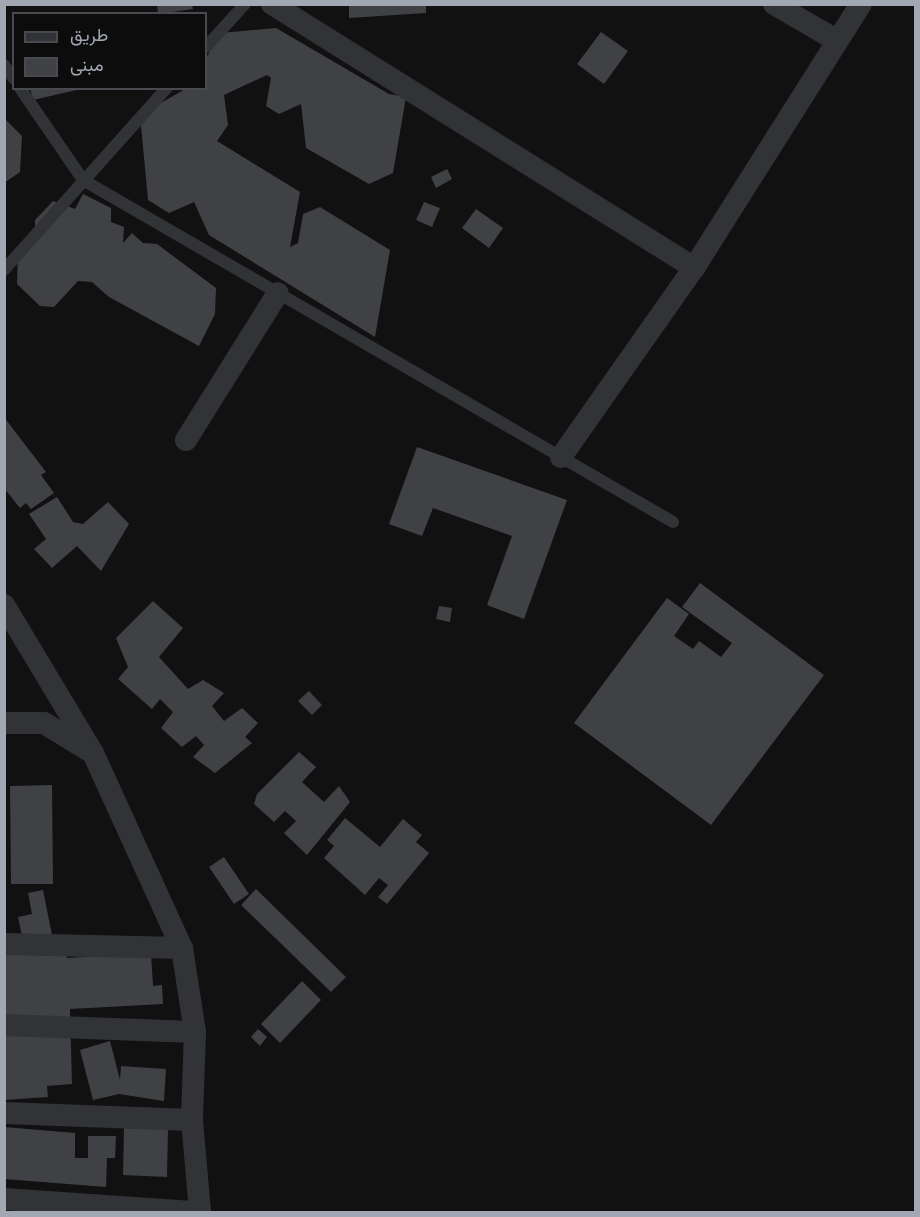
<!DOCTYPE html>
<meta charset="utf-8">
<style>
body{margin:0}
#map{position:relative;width:920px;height:1217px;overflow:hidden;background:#111112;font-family:"Roboto Condensed",Vazirmatn,sans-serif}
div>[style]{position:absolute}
.building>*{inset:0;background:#404145}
.service>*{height:12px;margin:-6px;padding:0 6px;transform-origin:6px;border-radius:6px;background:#323337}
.minor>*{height:22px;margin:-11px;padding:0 11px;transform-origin:11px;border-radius:11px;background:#323337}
span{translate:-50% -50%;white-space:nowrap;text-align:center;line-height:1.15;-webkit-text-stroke:6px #0c0c0d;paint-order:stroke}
.frame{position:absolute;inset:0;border:6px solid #a2a8b3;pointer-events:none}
.legend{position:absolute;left:12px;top:12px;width:195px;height:78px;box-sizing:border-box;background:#0c0c0d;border:2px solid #484a4f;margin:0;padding:8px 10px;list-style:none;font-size:18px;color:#a2a8b3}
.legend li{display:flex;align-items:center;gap:12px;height:30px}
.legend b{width:30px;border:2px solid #484a4f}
</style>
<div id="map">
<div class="building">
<i style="clip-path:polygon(157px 4px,192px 4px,193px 9px,158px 14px)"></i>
<i style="clip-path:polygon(349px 4px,426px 4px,426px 13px,349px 18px)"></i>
<i style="clip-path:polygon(276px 28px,389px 94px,406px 97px,393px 173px,369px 184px,306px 148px,301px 104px,279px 114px,266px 106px,271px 78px,267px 75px,224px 95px,228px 125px,217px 141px,300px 192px,290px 247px,298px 243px,303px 214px,320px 207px,390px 250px,375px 337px,209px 235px,194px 202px,169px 213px,148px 200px,140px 115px,187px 88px,206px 88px,206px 58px,221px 33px)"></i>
<i style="clip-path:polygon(601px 32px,628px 51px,604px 84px,577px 64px)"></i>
<i style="clip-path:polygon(30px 88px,81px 88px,81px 89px,33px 100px)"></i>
<i style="clip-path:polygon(4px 118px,22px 136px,20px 172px,4px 183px)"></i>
<i style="clip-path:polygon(447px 169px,452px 179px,436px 188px,431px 177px)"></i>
<i style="clip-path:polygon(83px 194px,111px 208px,111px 222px,124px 227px,123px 243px,132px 233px,143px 243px,157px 244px,216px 288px,215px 314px,199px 346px,109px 297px,92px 282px,78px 281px,54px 307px,40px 306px,17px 284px,18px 256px,35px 238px,35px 220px,53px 201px,75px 209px)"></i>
<i style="clip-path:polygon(424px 202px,440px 208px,432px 227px,416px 220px)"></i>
<i style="clip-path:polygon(476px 209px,503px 228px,489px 248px,462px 228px)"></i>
<i style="clip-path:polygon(4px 417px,46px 472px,41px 475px,54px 493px,31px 509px,26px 503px,20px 508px,4px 488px)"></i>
<i style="clip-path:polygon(417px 447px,567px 500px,524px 619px,487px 605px,512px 536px,433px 508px,422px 536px,389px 524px)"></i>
<i style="clip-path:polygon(57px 497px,73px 522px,83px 524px,108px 502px,129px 524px,101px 571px,77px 546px,52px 568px,34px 549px,46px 539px,29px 514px)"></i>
<i style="clip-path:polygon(700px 583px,824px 675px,711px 825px,574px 723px,667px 598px,689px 614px,674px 636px,693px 649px,699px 641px,721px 657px,732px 643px,682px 607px)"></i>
<i style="clip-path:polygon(153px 601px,183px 628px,159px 657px,188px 689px,203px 680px,224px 693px,212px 706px,224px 721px,242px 708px,258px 723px,245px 737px,252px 743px,215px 773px,193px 757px,204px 745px,196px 736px,182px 747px,161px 728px,173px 712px,160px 699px,152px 709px,118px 679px,128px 667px,116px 638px)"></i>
<i style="clip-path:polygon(439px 606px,452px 608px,450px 622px,436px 619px)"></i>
<i style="clip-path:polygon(309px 691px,322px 705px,312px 715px,298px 701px)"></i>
<i style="clip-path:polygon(299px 752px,316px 767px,302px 782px,324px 802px,339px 786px,350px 802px,307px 855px,284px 833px,296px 821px,285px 811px,274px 822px,254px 804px,257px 794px)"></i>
<i style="clip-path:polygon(52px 785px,53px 884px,11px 884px,10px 786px)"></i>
<i style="clip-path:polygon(345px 818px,380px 847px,403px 819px,422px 835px,416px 842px,429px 853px,387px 904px,378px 897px,388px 885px,379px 878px,365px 895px,324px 858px,334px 846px,327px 840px)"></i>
<i style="clip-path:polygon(224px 857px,249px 894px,234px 904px,209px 867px)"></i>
<i style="clip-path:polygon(256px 889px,346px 977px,331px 992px,241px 905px)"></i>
<i style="clip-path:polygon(43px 890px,52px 935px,23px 941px,18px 917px,32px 914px,28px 893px)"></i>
<i style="clip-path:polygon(67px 949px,67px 958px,151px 953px,153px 986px,162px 985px,163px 1004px,70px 1009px,72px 1084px,47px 1086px,48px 1097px,4px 1100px,4px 953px)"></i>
<i style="clip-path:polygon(302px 981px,321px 1000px,280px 1043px,261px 1024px)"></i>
<i style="clip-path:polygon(258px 1029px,267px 1037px,260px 1046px,251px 1037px)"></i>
<i style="clip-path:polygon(110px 1041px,120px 1080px,121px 1066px,166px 1069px,164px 1101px,119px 1094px,93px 1100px,80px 1050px)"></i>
<i style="clip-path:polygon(4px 1127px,75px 1133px,75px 1158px,88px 1158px,88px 1136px,116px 1136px,115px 1158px,107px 1158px,106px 1187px,4px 1179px)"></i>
<i style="clip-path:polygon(124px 1128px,168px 1129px,167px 1177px,123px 1175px)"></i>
</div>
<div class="service">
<i style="left:206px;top:47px;width:58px;rotate:-47.8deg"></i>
<i style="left:4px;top:65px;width:17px;rotate:54deg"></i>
<i style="left:20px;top:88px;width:112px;rotate:55.6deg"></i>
<i style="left:83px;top:180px;width:682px;rotate:30.1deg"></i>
<i style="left:4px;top:270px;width:244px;rotate:-48.2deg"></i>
</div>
<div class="minor">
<i style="left:272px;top:4px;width:498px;rotate:32deg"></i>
<i style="left:774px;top:4px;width:72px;rotate:30.1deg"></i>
<i style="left:186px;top:440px;width:173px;rotate:-58deg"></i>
<i style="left:561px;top:457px;width:231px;rotate:-54.9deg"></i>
<i style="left:694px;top:268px;width:312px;rotate:-57.7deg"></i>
<i style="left:4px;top:605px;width:169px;rotate:59deg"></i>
<i style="left:4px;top:723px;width:40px"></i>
<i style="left:44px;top:723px;width:57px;rotate:31.5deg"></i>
<i style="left:93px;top:753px;width:214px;rotate:65.5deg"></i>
<i style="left:182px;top:948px;width:85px;rotate:81.2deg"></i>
<i style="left:195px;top:1032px;width:88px;rotate:92deg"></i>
<i style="left:192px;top:1120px;width:188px;rotate:-177.9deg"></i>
<i style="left:4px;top:944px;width:178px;rotate:1.3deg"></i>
<i style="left:4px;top:1025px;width:191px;rotate:2.1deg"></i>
<i style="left:192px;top:1120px;width:92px;rotate:85deg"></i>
<i style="left:4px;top:1199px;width:189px;rotate:3.9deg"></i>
</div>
<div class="frame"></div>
<ul class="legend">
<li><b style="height:8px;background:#323337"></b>طريق</li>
<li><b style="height:16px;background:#404145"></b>مبنى</li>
</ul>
</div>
